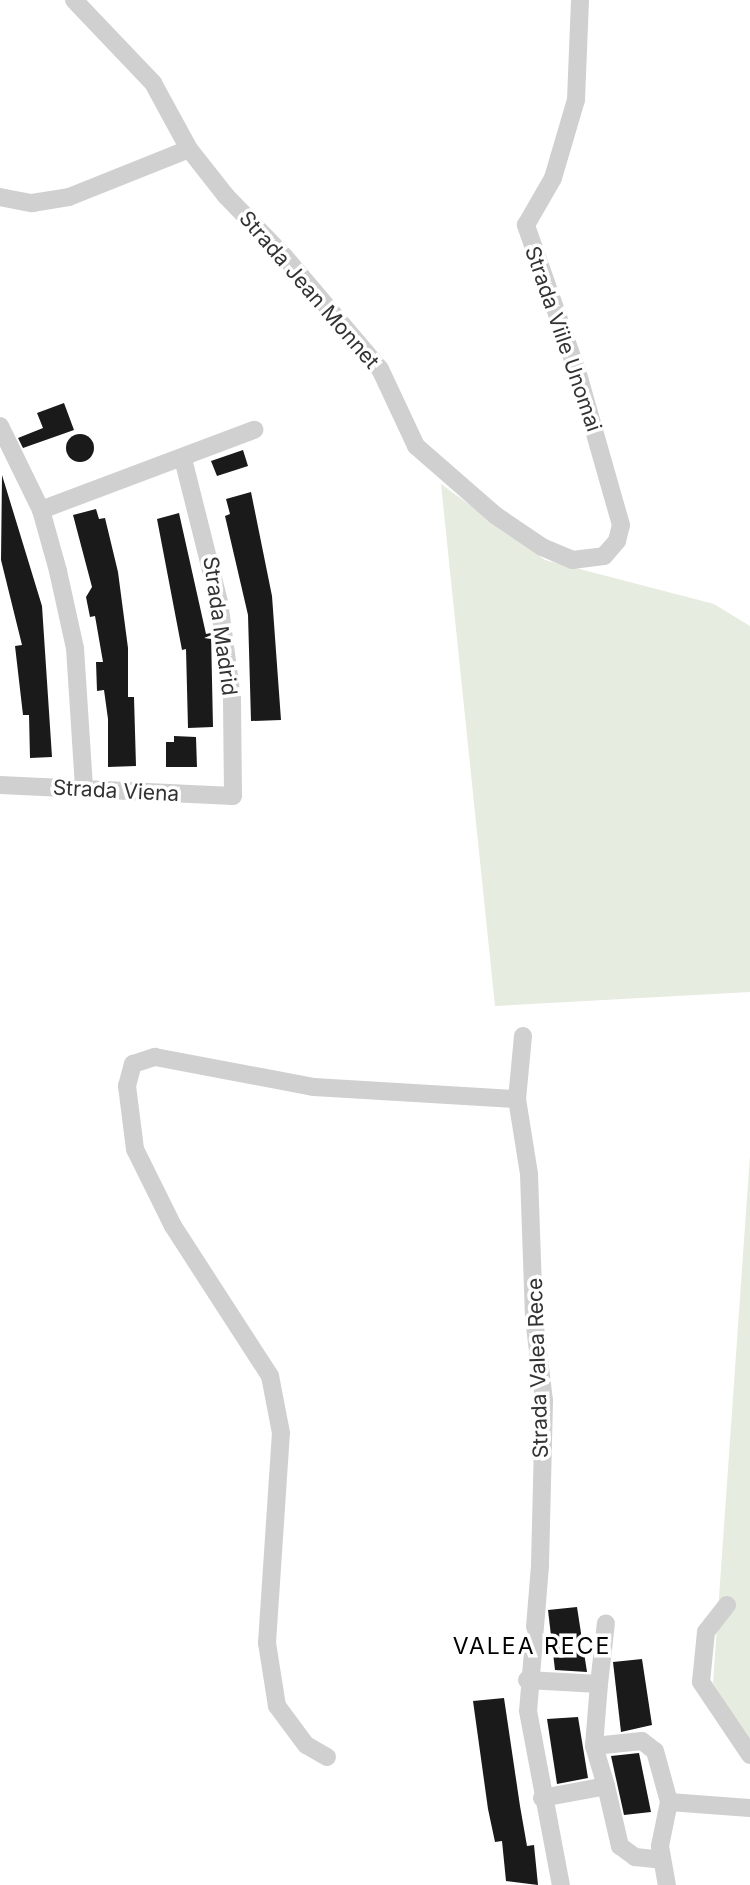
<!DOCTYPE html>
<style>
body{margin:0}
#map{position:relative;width:750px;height:1885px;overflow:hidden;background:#fff;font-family:Inter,sans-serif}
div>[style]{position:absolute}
.green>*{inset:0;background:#e6ecdf}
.building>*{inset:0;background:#1a1a1a}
.round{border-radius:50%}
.minor>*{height:18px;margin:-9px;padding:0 9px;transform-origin:9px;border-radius:9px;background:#d0d0d0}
span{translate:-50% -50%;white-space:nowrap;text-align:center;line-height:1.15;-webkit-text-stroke:7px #fff;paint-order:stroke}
.street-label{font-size:21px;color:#333}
.neighbourhood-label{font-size:23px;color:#000;letter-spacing:2px}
</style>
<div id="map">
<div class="green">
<i style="clip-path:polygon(441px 484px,545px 560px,714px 604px,750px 626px,750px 992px,495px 1006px)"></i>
<i style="clip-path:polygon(750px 1155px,750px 1742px,713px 1683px)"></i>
</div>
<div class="building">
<i style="clip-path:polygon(64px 403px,74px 430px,23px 448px,18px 438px,43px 428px,37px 413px)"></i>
<i class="round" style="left:66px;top:434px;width:28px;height:28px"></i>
<i style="clip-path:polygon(243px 450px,248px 466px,217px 476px,211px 461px)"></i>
<i style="clip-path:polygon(2px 475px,42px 606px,52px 757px,30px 758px,29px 715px,23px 715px,15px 646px,22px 645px,1px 560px)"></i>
<i style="clip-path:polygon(251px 492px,272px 596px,281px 720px,251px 721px,248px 615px,225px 516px,230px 514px,226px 499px)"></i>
<i style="clip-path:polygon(96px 509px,99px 519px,105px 518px,118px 572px,128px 648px,128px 697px,134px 697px,136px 766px,108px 767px,108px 719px,104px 690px,97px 691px,96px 662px,103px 662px,95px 616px,90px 617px,86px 597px,92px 587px,73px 515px)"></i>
<i style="clip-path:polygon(179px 513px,206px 634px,211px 633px,213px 727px,188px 728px,186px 649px,182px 650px,157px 519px)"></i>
<i style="clip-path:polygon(174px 736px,196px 737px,197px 767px,166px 767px,166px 742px,174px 742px)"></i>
<i style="clip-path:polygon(577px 1607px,587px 1672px,555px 1670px,548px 1610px)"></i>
<i style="clip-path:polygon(642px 1659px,652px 1725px,621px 1732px,613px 1662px)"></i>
<i style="clip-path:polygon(504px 1698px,520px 1806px,527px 1846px,534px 1845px,538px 1885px,506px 1881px,502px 1841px,495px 1842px,488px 1809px,473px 1701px)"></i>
<i style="clip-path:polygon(578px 1717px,588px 1778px,557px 1784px,547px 1719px)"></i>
<i style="clip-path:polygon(639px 1753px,651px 1812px,624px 1815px,611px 1756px)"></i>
</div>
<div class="minor">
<i style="left:74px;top:0;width:115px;rotate:46.4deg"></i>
<i style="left:153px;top:83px;width:75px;rotate:61.4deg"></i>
<i style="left:189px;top:149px;width:60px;rotate:51.8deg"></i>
<i style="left:226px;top:196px;width:83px;rotate:46deg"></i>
<i style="left:284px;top:256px;width:148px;rotate:49.7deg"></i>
<i style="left:380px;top:369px;width:85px;rotate:64.9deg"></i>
<i style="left:416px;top:446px;width:105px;rotate:41.1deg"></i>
<i style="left:495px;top:515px;width:57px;rotate:34.2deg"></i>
<i style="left:542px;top:547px;width:33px;rotate:23deg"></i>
<i style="left:572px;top:560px;width:32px;rotate:-7deg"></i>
<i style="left:604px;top:556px;width:20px;rotate:-49deg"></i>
<i style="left:617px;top:541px;width:16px;rotate:-76deg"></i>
<i style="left:621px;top:525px;width:160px;rotate:-105.9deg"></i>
<i style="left:577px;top:371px;width:155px;rotate:-109.3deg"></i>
<i style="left:526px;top:225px;width:54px;rotate:-60.1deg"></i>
<i style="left:553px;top:178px;width:81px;rotate:-73.6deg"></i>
<i style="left:576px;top:100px;width:100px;rotate:-87.7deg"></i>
<i style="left:0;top:197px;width:33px;rotate:11deg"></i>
<i style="left:32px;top:203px;width:37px;rotate:-9deg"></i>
<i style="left:69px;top:197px;width:129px;rotate:-21.8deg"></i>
<i style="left:0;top:426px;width:93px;rotate:64deg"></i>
<i style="left:41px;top:510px;width:63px;rotate:74.4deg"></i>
<i style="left:58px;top:571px;width:79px;rotate:77.6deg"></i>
<i style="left:75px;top:648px;width:141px;rotate:86.3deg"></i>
<i style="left:41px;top:510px;width:228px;rotate:-20.6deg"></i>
<i style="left:0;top:785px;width:233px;rotate:2.7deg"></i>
<i style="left:233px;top:796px;width:98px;rotate:-90.6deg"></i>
<i style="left:232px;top:698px;width:97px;rotate:-97.7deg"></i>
<i style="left:219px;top:602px;width:147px;rotate:-104.1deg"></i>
<i style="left:523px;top:1036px;width:63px;rotate:95.4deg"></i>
<i style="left:517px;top:1099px;width:76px;rotate:80.9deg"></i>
<i style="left:529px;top:1174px;width:144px;rotate:88deg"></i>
<i style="left:534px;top:1318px;width:84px;rotate:83.1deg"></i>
<i style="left:544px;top:1401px;width:165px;rotate:91.4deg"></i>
<i style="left:540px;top:1566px;width:145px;rotate:94.7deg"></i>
<i style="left:528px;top:1711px;width:177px;rotate:79.3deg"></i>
<i style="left:727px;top:1605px;width:34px;rotate:128deg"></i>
<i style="left:706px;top:1632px;width:50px;rotate:95.7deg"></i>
<i style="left:701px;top:1682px;width:88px;rotate:56.1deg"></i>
<i style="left:527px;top:1680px;width:72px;rotate:3.2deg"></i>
<i style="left:599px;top:1684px;width:62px;rotate:94.6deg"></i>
<i style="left:594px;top:1746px;width:42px;rotate:73.3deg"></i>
<i style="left:599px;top:1684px;width:61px;rotate:-83.5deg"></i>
<i style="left:594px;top:1746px;width:48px;rotate:-5.9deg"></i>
<i style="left:642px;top:1741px;width:16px;rotate:38deg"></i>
<i style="left:655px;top:1751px;width:53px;rotate:74.6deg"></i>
<i style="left:669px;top:1802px;width:45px;rotate:101.6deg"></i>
<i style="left:660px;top:1846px;width:40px;rotate:80deg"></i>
<i style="left:327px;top:1757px;width:24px;rotate:-150deg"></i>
<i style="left:306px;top:1745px;width:49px;rotate:-126.6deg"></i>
<i style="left:277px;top:1706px;width:64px;rotate:-99deg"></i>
<i style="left:267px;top:1643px;width:210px;rotate:-86.2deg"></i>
<i style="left:281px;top:1433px;width:58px;rotate:-100.9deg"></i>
<i style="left:270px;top:1376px;width:179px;rotate:-122.9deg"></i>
<i style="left:173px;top:1226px;width:86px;rotate:-116.3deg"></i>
<i style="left:135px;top:1149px;width:64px;rotate:-97.2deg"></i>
<i style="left:127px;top:1086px;width:23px;rotate:-75deg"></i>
<i style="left:133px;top:1064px;width:23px;rotate:-18deg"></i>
<i style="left:155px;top:1057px;width:162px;rotate:10.7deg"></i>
<i style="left:314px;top:1087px;width:203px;rotate:3.4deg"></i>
<i style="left:542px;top:1798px;width:65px;rotate:-10.6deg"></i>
<i style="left:606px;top:1786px;width:62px;rotate:76.9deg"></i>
<i style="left:620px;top:1846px;width:19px;rotate:36deg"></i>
<i style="left:635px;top:1857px;width:27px;rotate:6deg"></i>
<i style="left:669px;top:1802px;width:81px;rotate:4.2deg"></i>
</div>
<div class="street-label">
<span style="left:309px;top:290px;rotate:49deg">Strada Jean Monnet</span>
<span style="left:563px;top:339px;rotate:71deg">Strada Viile Unomai</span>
<span style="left:220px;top:626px;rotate:82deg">Strada Madrid</span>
<span style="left:116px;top:791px;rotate:3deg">Strada Viena</span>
<span style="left:538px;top:1368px;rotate:-92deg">Strada Valea Rece</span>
</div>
<div class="neighbourhood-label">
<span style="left:532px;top:1646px">VALEA RECE</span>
</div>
</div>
